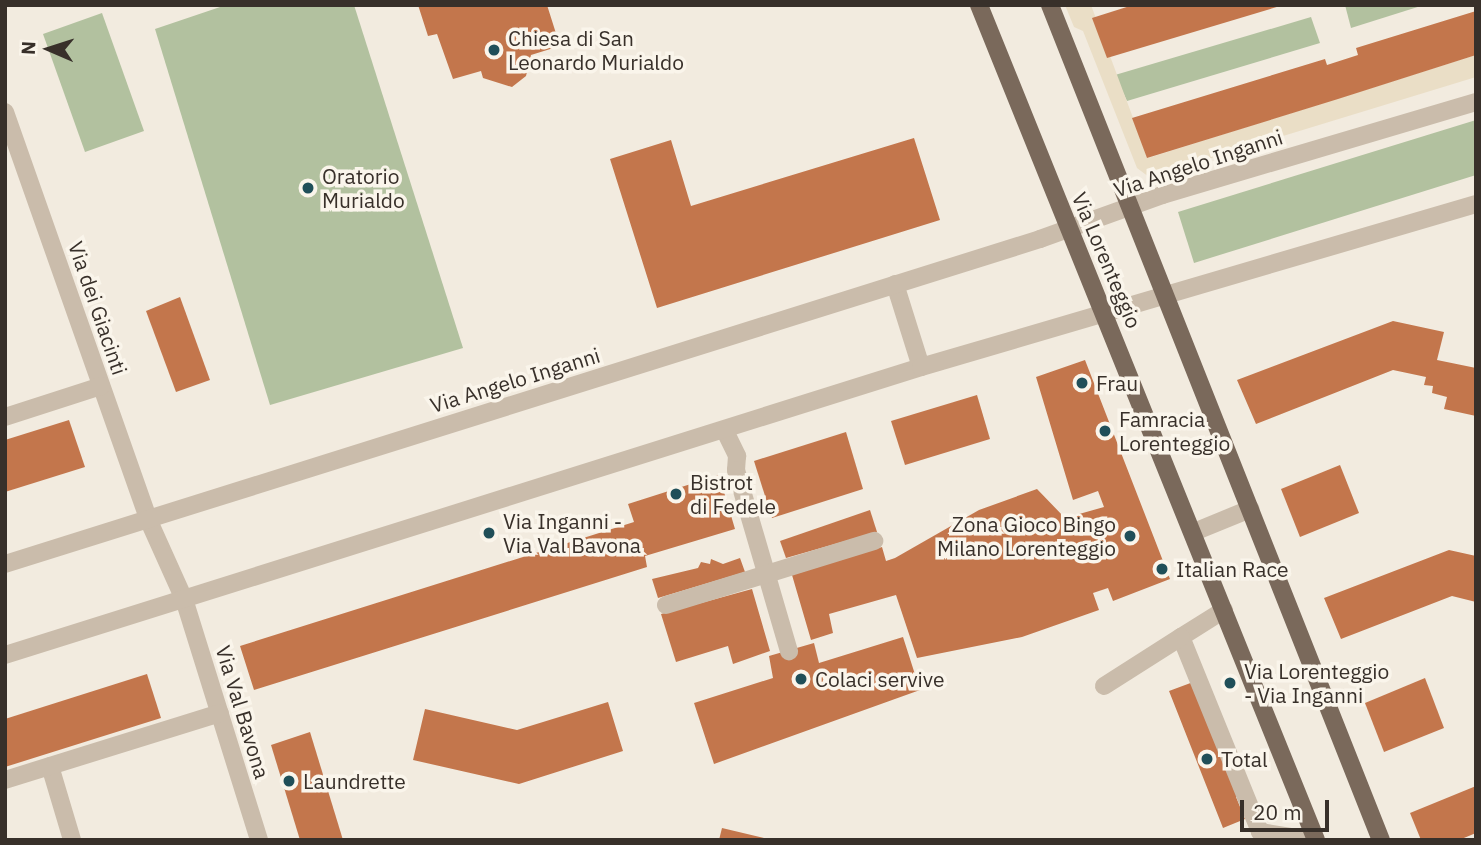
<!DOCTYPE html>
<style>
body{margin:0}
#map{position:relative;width:1481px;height:845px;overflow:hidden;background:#f2ebdf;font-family:"IBM Plex Sans",sans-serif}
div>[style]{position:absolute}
.green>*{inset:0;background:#b2c19f}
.plaza>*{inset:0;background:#eadec6}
.building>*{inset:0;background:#c3764c}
.minor>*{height:18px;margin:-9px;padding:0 9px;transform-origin:9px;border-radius:9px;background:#cabcab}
.major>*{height:18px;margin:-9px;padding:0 9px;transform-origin:9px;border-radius:9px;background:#7a695b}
.dots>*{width:19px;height:19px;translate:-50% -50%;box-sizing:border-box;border:4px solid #faf5eb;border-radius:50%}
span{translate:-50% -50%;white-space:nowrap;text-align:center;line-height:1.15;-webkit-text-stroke:7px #faf5eb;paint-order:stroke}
.poi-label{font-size:21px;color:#38302a}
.left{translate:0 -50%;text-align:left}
.right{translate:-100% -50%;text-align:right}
.street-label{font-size:21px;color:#38302a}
.frame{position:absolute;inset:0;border:7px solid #38302a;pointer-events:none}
.north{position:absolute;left:14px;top:14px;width:70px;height:70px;-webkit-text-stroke:5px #faf5eb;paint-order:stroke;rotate:273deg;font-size:19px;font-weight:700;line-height:28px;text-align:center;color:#38302a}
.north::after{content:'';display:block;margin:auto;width:24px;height:32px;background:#38302a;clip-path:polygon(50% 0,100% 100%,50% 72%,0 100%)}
.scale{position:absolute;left:1240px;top:800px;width:89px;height:32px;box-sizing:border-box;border:4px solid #38302a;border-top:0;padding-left:9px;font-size:21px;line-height:24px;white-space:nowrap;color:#38302a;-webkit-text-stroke:5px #faf5eb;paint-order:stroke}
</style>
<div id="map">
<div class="green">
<i style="clip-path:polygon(226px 5px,354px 5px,463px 348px,270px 405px,155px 29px)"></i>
<i style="clip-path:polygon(1345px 5px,1424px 5px,1351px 28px)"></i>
<i style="clip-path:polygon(102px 13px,144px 131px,85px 152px,43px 34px)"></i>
<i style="clip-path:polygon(1311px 17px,1320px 43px,1127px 101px,1115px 75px)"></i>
<i style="clip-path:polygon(1476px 120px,1476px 175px,1194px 263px,1178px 212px)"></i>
</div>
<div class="plaza">
<i style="clip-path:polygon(1065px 5px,1091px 5px,1148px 158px,1476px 55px,1476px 77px,1149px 177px,1137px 168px,1083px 31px,1074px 27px)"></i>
</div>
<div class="building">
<i style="clip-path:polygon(418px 5px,547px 5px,560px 46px,531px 55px,526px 76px,512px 87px,483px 78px,481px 71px,453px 79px,437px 34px,428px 36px)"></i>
<i style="clip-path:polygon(1133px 5px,1280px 5px,1280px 6px,1107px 58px,1092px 18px)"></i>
<i style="clip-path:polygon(1476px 11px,1476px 55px,1338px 99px,1147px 158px,1132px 118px,1325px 59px,1327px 65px,1358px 55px,1356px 48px)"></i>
<i style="clip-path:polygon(914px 138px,940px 220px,657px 308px,610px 159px,671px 140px,691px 206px)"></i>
<i style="clip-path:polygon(180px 297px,210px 380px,176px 392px,146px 311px)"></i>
<i style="clip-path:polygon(1393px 321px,1444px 332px,1437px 360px,1476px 368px,1476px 416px,1444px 409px,1447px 397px,1432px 393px,1433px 386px,1424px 385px,1426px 377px,1393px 370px,1256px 424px,1237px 380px)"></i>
<i style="clip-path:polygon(1085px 360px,1170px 579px,1113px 601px,1108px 588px,1093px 593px,1099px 610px,1022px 637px,917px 658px,896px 595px,829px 614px,833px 633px,811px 640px,792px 575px,882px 547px,886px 561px,895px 558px,979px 510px,1037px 489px,1065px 518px,1104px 507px,1098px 491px,1073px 500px,1036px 377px)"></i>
<i style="clip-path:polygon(977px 395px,990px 439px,905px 465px,891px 421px)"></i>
<i style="clip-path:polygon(69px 420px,85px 467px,5px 492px,5px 440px)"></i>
<i style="clip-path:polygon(846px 432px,863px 489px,772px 518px,754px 461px)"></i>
<i style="clip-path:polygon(1340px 465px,1359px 513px,1300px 537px,1281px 489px)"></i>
<i style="clip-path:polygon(719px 475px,735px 529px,645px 556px,647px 567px,254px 690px,240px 646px,634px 522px,628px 504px)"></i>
<i style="clip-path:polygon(870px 510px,877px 532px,786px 558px,780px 541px)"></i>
<i style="clip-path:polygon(1449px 550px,1476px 556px,1476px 602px,1452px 596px,1341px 639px,1324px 598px)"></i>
<i style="clip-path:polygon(740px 558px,745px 572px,658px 598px,652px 579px,698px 568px,701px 562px,710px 564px,711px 559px,723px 564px)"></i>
<i style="clip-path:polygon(752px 589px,770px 651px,733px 664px,728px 646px,676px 662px,661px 614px)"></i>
<i style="clip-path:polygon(903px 637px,920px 690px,714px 764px,694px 703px,773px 678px,769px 656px,814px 643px,819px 663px)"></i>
<i style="clip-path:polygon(147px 674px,161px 718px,5px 767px,5px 719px)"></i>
<i style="clip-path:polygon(1204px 678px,1250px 792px,1236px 797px,1245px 819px,1223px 828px,1169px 691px)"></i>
<i style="clip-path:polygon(1425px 678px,1444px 728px,1384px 752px,1365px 703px)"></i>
<i style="clip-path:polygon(608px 702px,623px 751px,519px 784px,413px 760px,425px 709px,517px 730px)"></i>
<i style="clip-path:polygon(310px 732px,343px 840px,300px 840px,271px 745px)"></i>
<i style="clip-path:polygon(1476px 786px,1476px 833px,1459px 840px,1421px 840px,1410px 813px)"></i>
<i style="clip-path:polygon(722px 828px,768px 839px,768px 840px,719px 840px)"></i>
</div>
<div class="minor">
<i style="left:5px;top:112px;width:431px;rotate:70.6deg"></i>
<i style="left:148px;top:519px;width:88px;rotate:65.8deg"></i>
<i style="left:184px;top:599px;width:252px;rotate:72.7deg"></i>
<i style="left:895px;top:284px;width:87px;rotate:72.6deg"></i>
<i style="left:5px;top:417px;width:101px;rotate:-17.9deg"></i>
<i style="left:725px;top:431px;width:28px;rotate:64deg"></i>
<i style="left:737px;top:456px;width:14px;rotate:94deg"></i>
<i style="left:736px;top:470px;width:189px;rotate:73.7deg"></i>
<i style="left:1194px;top:532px;width:61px;rotate:-22.3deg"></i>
<i style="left:5px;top:564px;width:1085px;rotate:-17.43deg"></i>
<i style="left:1040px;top:239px;width:130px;rotate:-19.8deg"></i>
<i style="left:1162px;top:195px;width:327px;rotate:-16.5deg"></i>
<i style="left:666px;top:605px;width:218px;rotate:-17.1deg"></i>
<i style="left:1224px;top:610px;width:51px;rotate:147.9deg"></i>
<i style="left:1181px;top:637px;width:210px;rotate:67.9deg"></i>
<i style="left:1260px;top:832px;width:51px;rotate:9.1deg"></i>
<i style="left:5px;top:655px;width:960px;rotate:-17.45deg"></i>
<i style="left:921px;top:367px;width:578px;rotate:-16.37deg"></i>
<i style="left:1104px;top:686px;width:91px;rotate:-32.5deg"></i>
<i style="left:50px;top:766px;width:77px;rotate:73.4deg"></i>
<i style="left:5px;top:780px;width:225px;rotate:-17.3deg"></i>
</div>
<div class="major">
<i style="left:979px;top:5px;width:900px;rotate:68.02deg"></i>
<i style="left:1050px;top:5px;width:898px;rotate:68.38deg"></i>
</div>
<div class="dots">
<i style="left:494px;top:50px;background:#204f59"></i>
<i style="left:308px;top:188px;background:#204f59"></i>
<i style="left:1082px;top:383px;background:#204f59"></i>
<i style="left:1105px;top:431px;background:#204f59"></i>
<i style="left:676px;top:494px;background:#204f59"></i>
<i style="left:489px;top:533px;background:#204f59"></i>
<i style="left:1130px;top:536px;background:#204f59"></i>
<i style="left:1162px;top:569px;background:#204f59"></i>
<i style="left:801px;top:679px;background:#204f59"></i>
<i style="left:1230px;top:683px;background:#204f59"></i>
<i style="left:1207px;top:759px;background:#204f59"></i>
<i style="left:289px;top:781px;background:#204f59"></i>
</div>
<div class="poi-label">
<span class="left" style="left:508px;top:50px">Chiesa di San<br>Leonardo Murialdo</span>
<span class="left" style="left:322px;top:188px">Oratorio<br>Murialdo</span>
<span class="left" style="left:1096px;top:383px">Frau</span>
<span class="left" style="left:1119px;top:431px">Famracia<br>Lorenteggio</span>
<span class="left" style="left:690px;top:494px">Bistrot<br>di Fedele</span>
<span class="left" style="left:503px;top:533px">Via Inganni -<br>Via Val Bavona</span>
<span class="right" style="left:1116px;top:536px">Zona Gioco Bingo<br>Milano Lorenteggio</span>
<span class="left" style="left:1176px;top:569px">Italian Race</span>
<span class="left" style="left:1244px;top:683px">Via Lorenteggio<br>- Via Inganni</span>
<span class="left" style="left:815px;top:679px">Colaci servive</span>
<span class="left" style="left:1221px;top:759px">Total</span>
<span class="left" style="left:303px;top:781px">Laundrette</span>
</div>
<div class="street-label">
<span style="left:1198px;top:163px;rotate:-18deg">Via Angelo Inganni</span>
<span style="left:1107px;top:260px;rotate:67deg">Via Lorenteggio</span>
<span style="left:98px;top:308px;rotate:71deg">Via dei Giacinti</span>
<span style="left:515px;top:380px;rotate:-17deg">Via Angelo Inganni</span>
<span style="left:243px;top:712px;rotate:73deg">Via Val Bavona</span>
</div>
<div class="frame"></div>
<div class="north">N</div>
<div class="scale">20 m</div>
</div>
